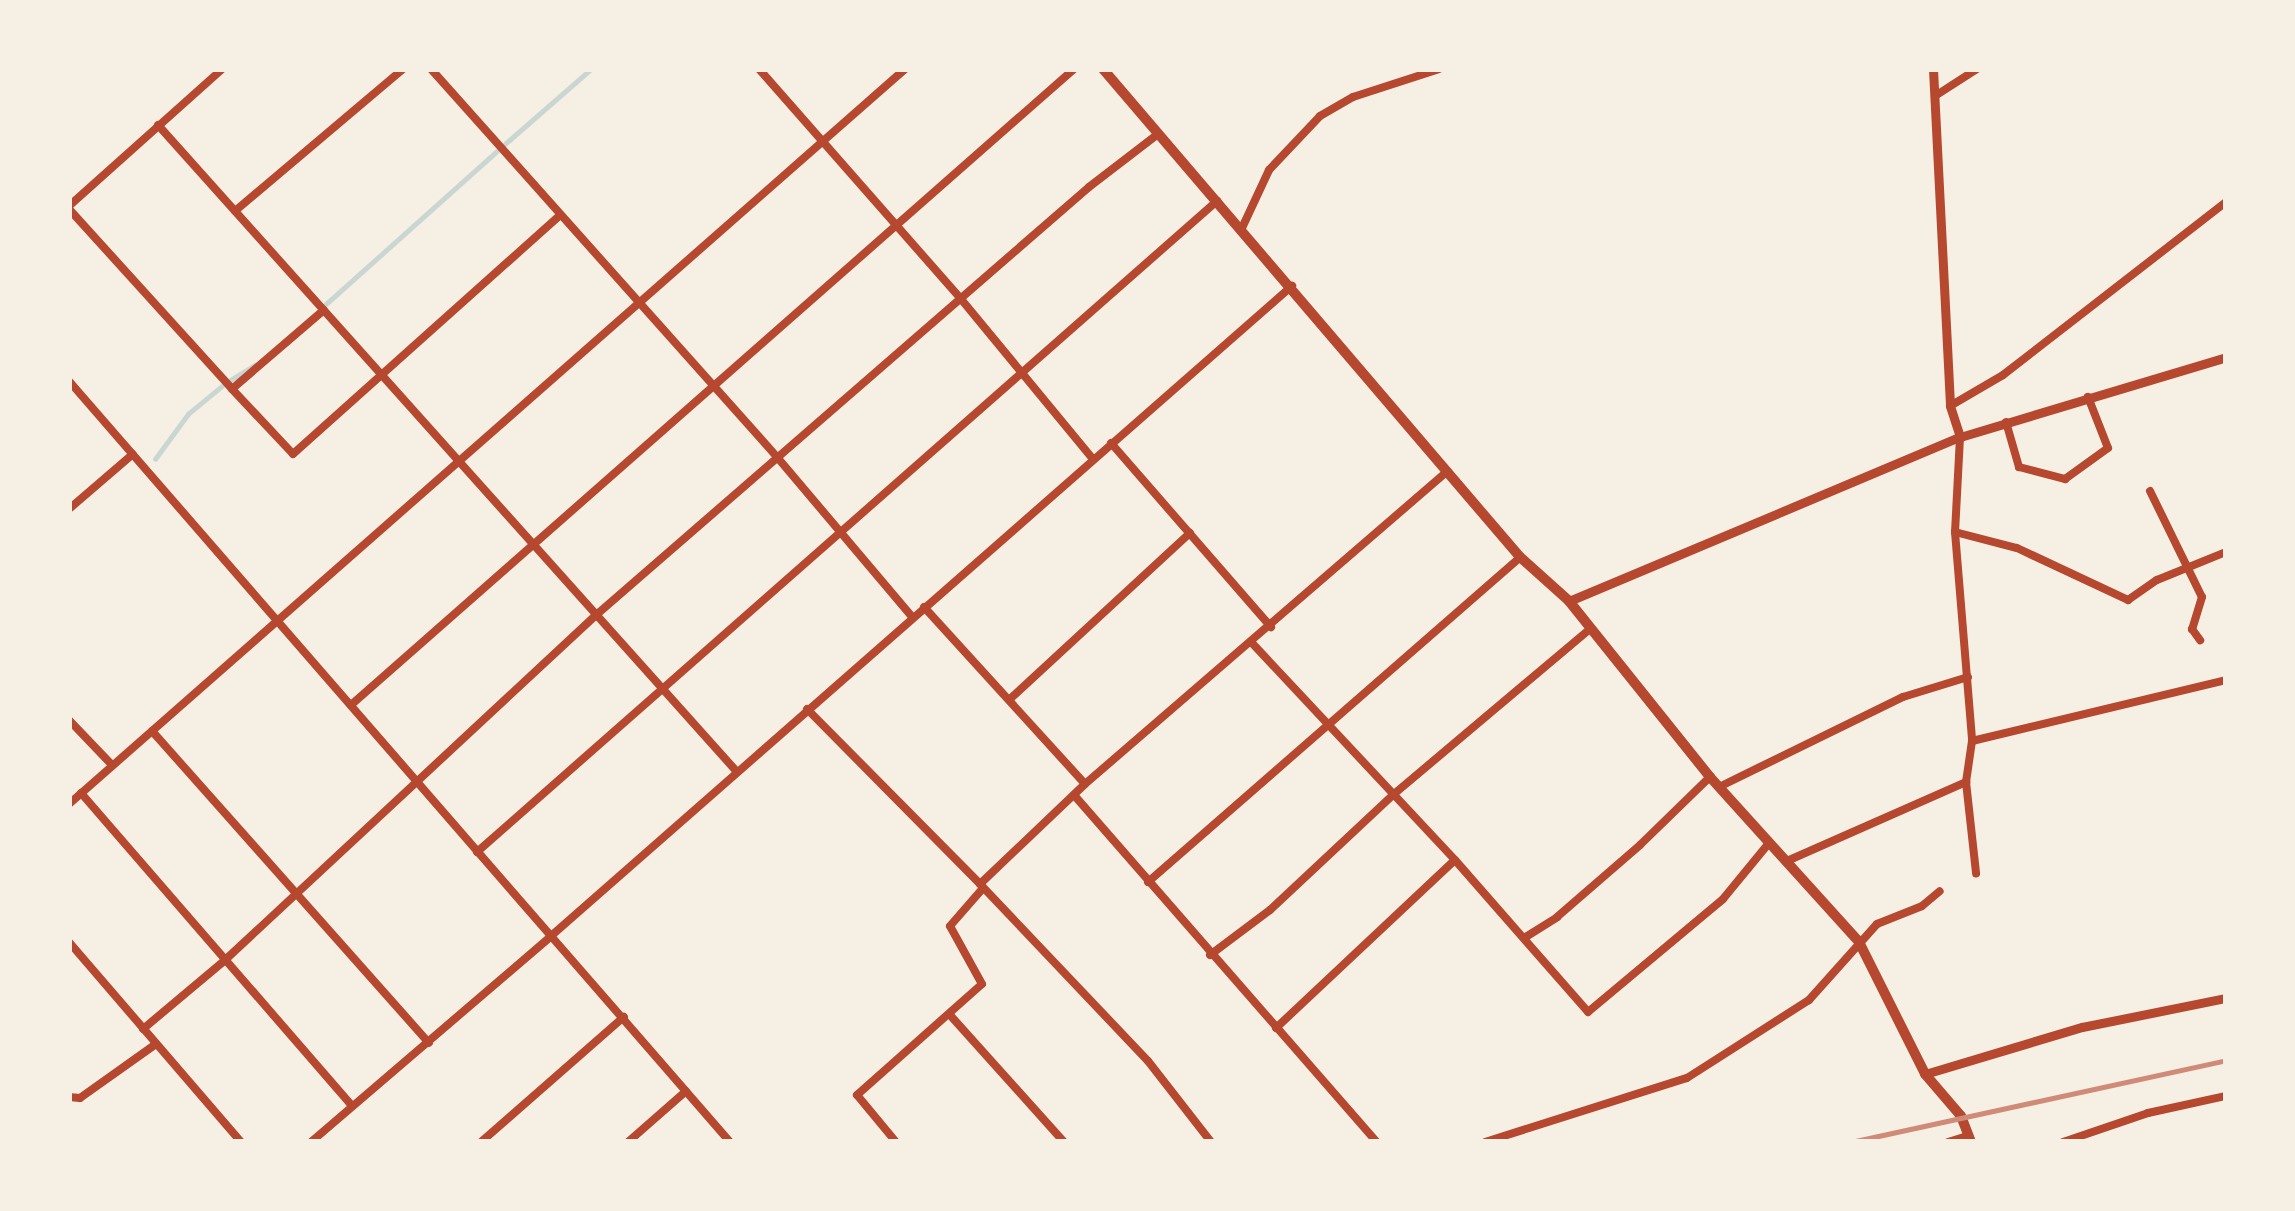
<!DOCTYPE html>
<style>
body{margin:0}
#map{position:relative;width:2295px;height:1211px;overflow:hidden;background:#f6efe4;font-family:"IBM Plex Serif",serif}
div>[style]{position:absolute}
.stream>*{height:4.5px;margin:-2.25px;padding:0 2.25px;transform-origin:2.25px;border-radius:2.25px;background:#c9d6d2}
.minor>*{height:8px;margin:-4px;padding:0 4px;transform-origin:4px;border-radius:4px;background:#b5482f}
.tertiary>*{height:9px;margin:-4.5px;padding:0 4.5px;transform-origin:4.5px;border-radius:4.5px;background:#b5482f}
.secondary>*{height:10px;margin:-5px;padding:0 5px;transform-origin:5px;border-radius:5px;background:#b5482f}
.rail>*{height:4.5px;margin:-2.25px;padding:0 2.25px;transform-origin:2.25px;border-radius:2.25px;background:#cf8b77}
span{translate:-50% -50%;white-space:nowrap;text-align:center;line-height:1.15;-webkit-text-stroke:10px #f6efe4;paint-order:stroke}
.frame{position:absolute;inset:0;border:72px solid #f6efe4;pointer-events:none}
</style>
<div id="map">
<div class="stream">
<i style="left:505px;top:144px;width:114px;rotate:-41.1deg"></i>
<i style="left:326px;top:304px;width:229px;rotate:-41.8deg"></i>
<i style="left:229px;top:381px;width:31px;rotate:-32deg"></i>
<i style="left:155px;top:459px;width:56px;rotate:-53.7deg"></i>
<i style="left:188px;top:414px;width:44px;rotate:-39.5deg"></i>
</div>
<div class="minor">
<i style="left:431px;top:69px;width:520px;rotate:48.27deg"></i>
<i style="left:777px;top:457px;width:209px;rotate:49.8deg"></i>
<i style="left:759px;top:69px;width:306px;rotate:48.7deg"></i>
<i style="left:961px;top:299px;width:207px;rotate:50.5deg"></i>
<i style="left:1935px;top:96px;width:50px;rotate:-32.7deg"></i>
<i style="left:158px;top:125px;width:868px;rotate:48.17deg"></i>
<i style="left:69px;top:206px;width:205px;rotate:-41.8deg"></i>
<i style="left:69px;top:209px;width:243px;rotate:47.8deg"></i>
<i style="left:232px;top:389px;width:121px;rotate:-40.7deg"></i>
<i style="left:235px;top:211px;width:220px;rotate:-40.2deg"></i>
<i style="left:1242px;top:228px;width:64px;rotate:-65deg"></i>
<i style="left:1269px;top:170px;width:74px;rotate:-46.6deg"></i>
<i style="left:1320px;top:116px;width:38px;rotate:-30deg"></i>
<i style="left:1353px;top:97px;width:90px;rotate:-18deg"></i>
<i style="left:69px;top:381px;width:735px;rotate:49.03deg"></i>
<i style="left:551px;top:936px;width:986px;rotate:-41.26deg"></i>
<i style="left:232px;top:389px;width:89px;rotate:46.8deg"></i>
<i style="left:293px;top:454px;width:357px;rotate:-41.8deg"></i>
<i style="left:1950px;top:406px;width:61px;rotate:-30.3deg"></i>
<i style="left:2003px;top:375px;width:282px;rotate:-37.8deg"></i>
<i style="left:2006px;top:422px;width:47px;rotate:73.9deg"></i>
<i style="left:2019px;top:467px;width:48px;rotate:14.6deg"></i>
<i style="left:2065px;top:479px;width:53px;rotate:-35.8deg"></i>
<i style="left:2108px;top:448px;width:55px;rotate:-111.4deg"></i>
<i style="left:1960px;top:437px;width:95px;rotate:93deg"></i>
<i style="left:1955px;top:532px;width:210px;rotate:85.3deg"></i>
<i style="left:1972px;top:741px;width:261px;rotate:-13.5deg"></i>
<i style="left:1111px;top:443px;width:244px;rotate:49deg"></i>
<i style="left:2150px;top:491px;width:118px;rotate:63.9deg"></i>
<i style="left:2202px;top:597px;width:34px;rotate:107deg"></i>
<i style="left:2192px;top:629px;width:14px;rotate:54deg"></i>
<i style="left:69px;top:509px;width:84px;rotate:-40.7deg"></i>
<i style="left:1955px;top:532px;width:64px;rotate:14.5deg"></i>
<i style="left:2017px;top:548px;width:123px;rotate:25.1deg"></i>
<i style="left:2128px;top:600px;width:35px;rotate:-35deg"></i>
<i style="left:2157px;top:580px;width:74px;rotate:-22.1deg"></i>
<i style="left:924px;top:607px;width:239px;rotate:47.7deg"></i>
<i style="left:1085px;top:784px;width:479px;rotate:-40.8deg"></i>
<i style="left:1252px;top:643px;width:297px;rotate:46.9deg"></i>
<i style="left:1455px;top:860px;width:202px;rotate:48.8deg"></i>
<i style="left:1588px;top:1012px;width:176px;rotate:-39.9deg"></i>
<i style="left:1723px;top:899px;width:72px;rotate:-50.6deg"></i>
<i style="left:1010px;top:699px;width:245px;rotate:-42.7deg"></i>
<i style="left:351px;top:705px;width:963px;rotate:-41.34deg"></i>
<i style="left:807px;top:709px;width:246px;rotate:45.3deg"></i>
<i style="left:69px;top:720px;width:62px;rotate:46.3deg"></i>
<i style="left:152px;top:731px;width:417px;rotate:48.4deg"></i>
<i style="left:1972px;top:741px;width:41px;rotate:98.3deg"></i>
<i style="left:1966px;top:782px;width:92px;rotate:83.7deg"></i>
<i style="left:1085px;top:784px;width:145px;rotate:136.4deg"></i>
<i style="left:980px;top:884px;width:244px;rotate:46.5deg"></i>
<i style="left:1148px;top:1061px;width:103px;rotate:52.1deg"></i>
<i style="left:1719px;top:787px;width:205px;rotate:-26.1deg"></i>
<i style="left:1903px;top:697px;width:68px;rotate:-17.1deg"></i>
<i style="left:81px;top:793px;width:414px;rotate:49.1deg"></i>
<i style="left:1074px;top:795px;width:461px;rotate:48.9deg"></i>
<i style="left:69px;top:804px;width:1113px;rotate:-41.32deg"></i>
<i style="left:477px;top:852px;width:986px;rotate:-41.34deg"></i>
<i style="left:1787px;top:861px;width:196px;rotate:-23.8deg"></i>
<i style="left:1148px;top:882px;width:494px;rotate:-41.1deg"></i>
<i style="left:1524px;top:938px;width:39px;rotate:-32deg"></i>
<i style="left:1557px;top:917px;width:110px;rotate:-40.9deg"></i>
<i style="left:1640px;top:845px;width:98px;rotate:-44.2deg"></i>
<i style="left:69px;top:942px;width:264px;rotate:49.3deg"></i>
<i style="left:1210px;top:955px;width:75px;rotate:-36.9deg"></i>
<i style="left:1270px;top:910px;width:170px;rotate:-43.1deg"></i>
<i style="left:1394px;top:794px;width:255px;rotate:-40.1deg"></i>
<i style="left:950px;top:1015px;width:171px;rotate:48.1deg"></i>
<i style="left:1276px;top:1028px;width:245px;rotate:-43.2deg"></i>
<i style="left:143px;top:1029px;width:106px;rotate:-40deg"></i>
<i style="left:224px;top:961px;width:507px;rotate:-42.92deg"></i>
<i style="left:595px;top:616px;width:654px;rotate:-40.97deg"></i>
<i style="left:1089px;top:187px;width:87px;rotate:-37.5deg"></i>
<i style="left:69px;top:1097px;width:11px;rotate:5deg"></i>
<i style="left:80px;top:1098px;width:93px;rotate:-35.4deg"></i>
<i style="left:311px;top:1142px;width:316px;rotate:-40.6deg"></i>
<i style="left:551px;top:936px;width:273px;rotate:49deg"></i>
<i style="left:481px;top:1142px;width:190px;rotate:-41.2deg"></i>
<i style="left:628px;top:1142px;width:77px;rotate:-41.3deg"></i>
<i style="left:896px;top:1142px;width:61px;rotate:-129.7deg"></i>
<i style="left:857px;top:1095px;width:167px;rotate:-41.6deg"></i>
<i style="left:982px;top:984px;width:66px;rotate:-118.9deg"></i>
<i style="left:950px;top:926px;width:50px;rotate:-49deg"></i>
<i style="left:1485px;top:1142px;width:212px;rotate:-17.6deg"></i>
<i style="left:1687px;top:1078px;width:145px;rotate:-32.6deg"></i>
<i style="left:1809px;top:1000px;width:102px;rotate:-48.2deg"></i>
<i style="left:1877px;top:924px;width:48px;rotate:-21.8deg"></i>
<i style="left:1922px;top:906px;width:23px;rotate:-40deg"></i>
<i style="left:1948px;top:1142px;width:21px;rotate:-17deg"></i>
<i style="left:2063px;top:1142px;width:90px;rotate:-18.8deg"></i>
<i style="left:2148px;top:1113px;width:80px;rotate:-12.3deg"></i>
</div>
<div class="tertiary">
<i style="left:1933px;top:69px;width:337px;rotate:87.1deg"></i>
<i style="left:1950px;top:406px;width:33px;rotate:72deg"></i>
<i style="left:1569px;top:601px;width:424px;rotate:-22.8deg"></i>
<i style="left:1960px;top:437px;width:278px;rotate:-16.7deg"></i>
<i style="left:1925px;top:1074px;width:164px;rotate:-16.7deg"></i>
<i style="left:2082px;top:1027px;width:147px;rotate:-11.4deg"></i>
</div>
<div class="secondary">
<i style="left:1103px;top:69px;width:642px;rotate:49.49deg"></i>
<i style="left:1520px;top:557px;width:66px;rotate:41.9deg"></i>
<i style="left:1569px;top:601px;width:226px;rotate:51.3deg"></i>
<i style="left:1710px;top:777px;width:222px;rotate:47.9deg"></i>
<i style="left:1859px;top:942px;width:148px;rotate:63.4deg"></i>
<i style="left:1925px;top:1074px;width:55px;rotate:49.4deg"></i>
<i style="left:1961px;top:1116px;width:28px;rotate:69deg"></i>
</div>
<div class="rail">
<i style="left:1851px;top:1142px;width:384px;rotate:-12.3deg"></i>
</div>
<div class="frame"></div>
</div>
